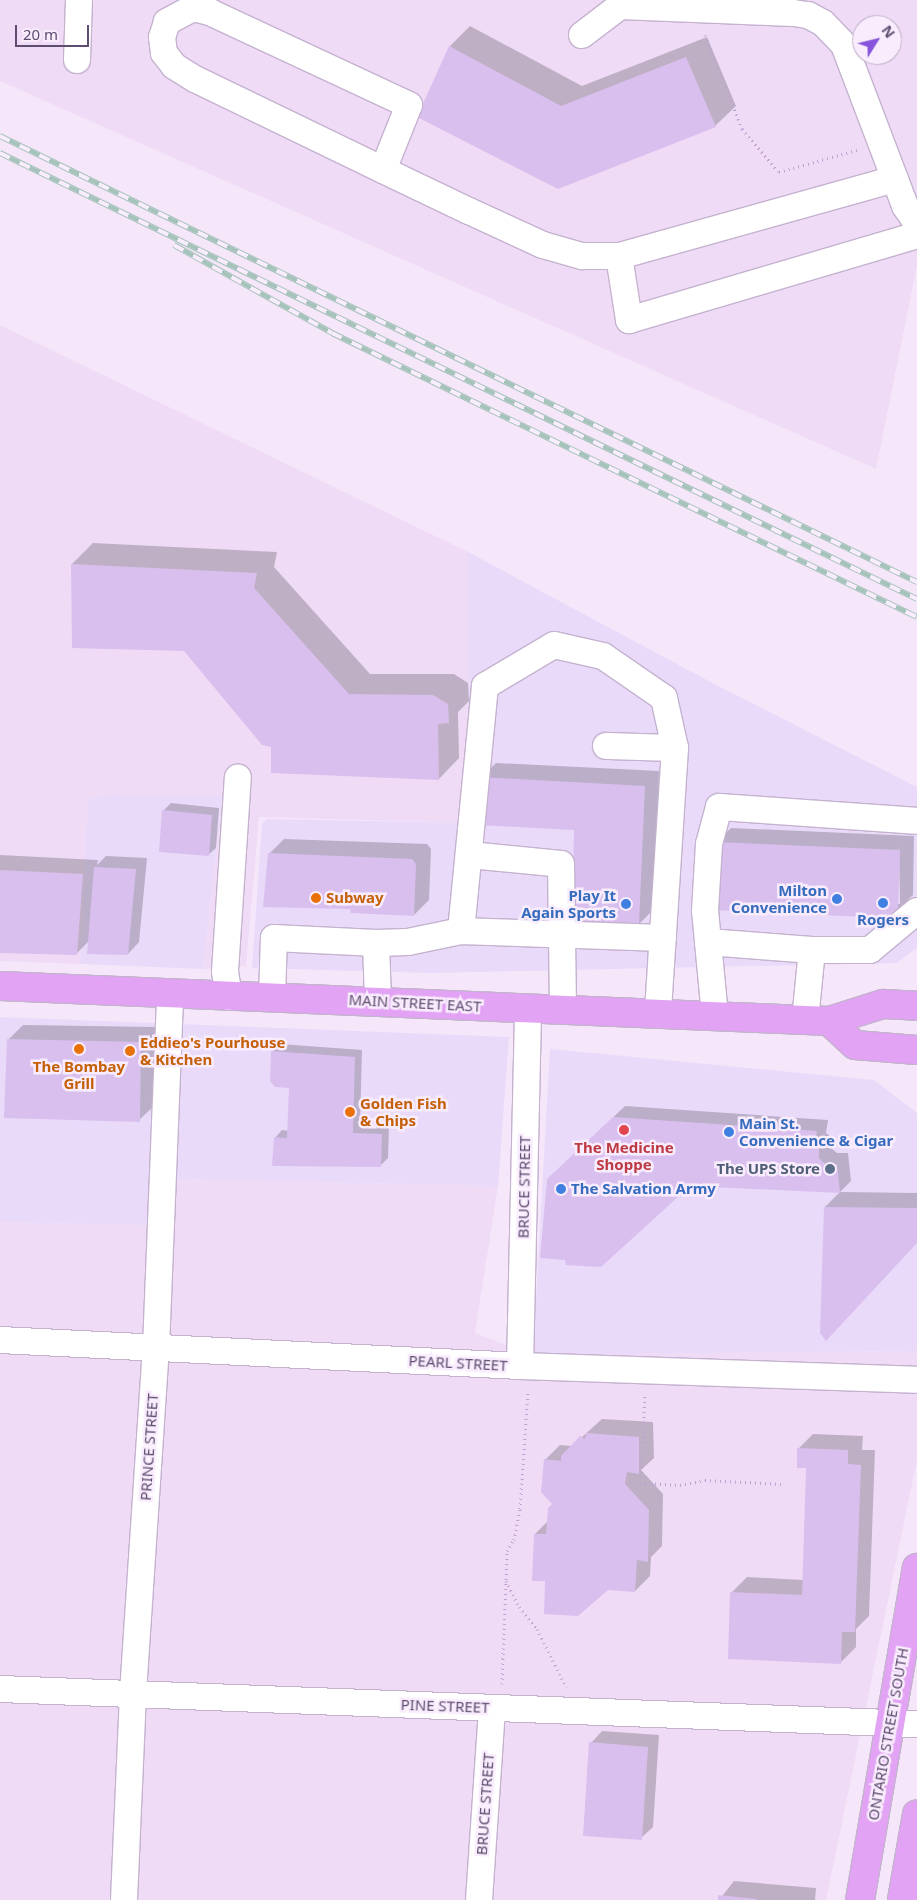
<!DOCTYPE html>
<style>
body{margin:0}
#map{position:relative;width:917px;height:1900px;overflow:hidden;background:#f6e6fa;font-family:"Noto Sans",sans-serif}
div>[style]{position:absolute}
.residential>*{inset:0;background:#efdbf6}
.commercial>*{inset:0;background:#e9dafa}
.shadow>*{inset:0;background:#0003}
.building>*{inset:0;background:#d9bfee}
.path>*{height:3px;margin-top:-1.5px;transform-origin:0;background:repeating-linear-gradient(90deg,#bda3d2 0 1px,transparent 0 5px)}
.roads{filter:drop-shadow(1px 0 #c4b2cf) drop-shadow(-1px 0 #c4b2cf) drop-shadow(0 1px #c4b2cf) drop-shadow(0 -1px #c4b2cf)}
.minor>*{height:26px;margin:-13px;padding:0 13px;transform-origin:13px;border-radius:13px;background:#fff}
.major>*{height:28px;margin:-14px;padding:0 14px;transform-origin:14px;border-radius:14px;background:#e2a3f4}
.rail>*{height:5.5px;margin-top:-2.75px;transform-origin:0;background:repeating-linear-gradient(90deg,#f9ecfd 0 11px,#a5c3ba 0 22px);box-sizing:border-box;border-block:1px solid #a5c3ba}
.dots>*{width:14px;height:14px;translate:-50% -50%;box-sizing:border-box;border:2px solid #f9ecfd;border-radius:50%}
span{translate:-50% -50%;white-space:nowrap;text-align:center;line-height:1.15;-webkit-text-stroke:5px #f9ecfd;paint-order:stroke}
.shop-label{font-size:15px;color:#366cbe;font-weight:700}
.right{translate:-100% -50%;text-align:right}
.left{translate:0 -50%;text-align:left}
.food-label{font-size:15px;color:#c56008;font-weight:700}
.street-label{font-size:15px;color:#5f4d71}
.health-label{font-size:15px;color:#be3a42;font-weight:700}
.service-label{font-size:15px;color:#4e5e75;font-weight:700}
.north{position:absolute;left:852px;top:15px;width:50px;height:50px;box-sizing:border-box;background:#f9ecfd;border:1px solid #bbacc5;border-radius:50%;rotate:54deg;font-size:14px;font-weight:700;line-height:20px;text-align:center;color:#5f4d71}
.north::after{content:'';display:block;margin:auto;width:18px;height:22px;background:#8754db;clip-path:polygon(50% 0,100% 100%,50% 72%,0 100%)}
.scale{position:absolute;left:15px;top:25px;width:74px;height:22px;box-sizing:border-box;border:2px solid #5f4d71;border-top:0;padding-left:6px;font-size:15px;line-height:18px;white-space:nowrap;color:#5f4d71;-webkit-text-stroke:4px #f9ecfd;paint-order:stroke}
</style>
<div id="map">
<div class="residential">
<i style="clip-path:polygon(evenodd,0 0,917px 0,917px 265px,876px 469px,0 81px,0 0,862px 25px,892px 25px,892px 55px,862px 55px,862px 25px)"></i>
<i style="clip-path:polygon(0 325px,468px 552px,467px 823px,259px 817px,246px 966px,203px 969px,222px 796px,112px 795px,89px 799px,80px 964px,0 961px)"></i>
<i style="clip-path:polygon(173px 1179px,498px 1186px,475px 1333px,533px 1355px,917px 1351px,917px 1460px,826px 1900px,0 1900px,0 1222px,173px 1226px)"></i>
</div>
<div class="commercial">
<i style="clip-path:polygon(468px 552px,718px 686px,917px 787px,917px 948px,896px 963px,431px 973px,252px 968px,262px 823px,268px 819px,467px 823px)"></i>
<i style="clip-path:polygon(112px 795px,222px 796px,203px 969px,80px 964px,88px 799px)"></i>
<i style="clip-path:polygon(0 1017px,509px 1037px,498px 1186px,173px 1179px,174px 1226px,0 1222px)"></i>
<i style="clip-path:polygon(550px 1049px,874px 1080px,917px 1113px,917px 1351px,533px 1355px)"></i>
</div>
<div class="shadow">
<i style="clip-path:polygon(470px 26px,582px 86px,707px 37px,736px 106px,715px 126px,558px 188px,450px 46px)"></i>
<i style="clip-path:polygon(93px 543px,277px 552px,274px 567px,370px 674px,454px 674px,468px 683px,469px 701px,458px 712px,459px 758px,439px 779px,272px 746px,185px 650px,73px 647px,72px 564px)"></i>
<i style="clip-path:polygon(496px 763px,659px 771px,654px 909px,639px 924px,575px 829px,481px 778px)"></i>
<i style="clip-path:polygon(171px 803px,219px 808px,216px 848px,208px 855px,163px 811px)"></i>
<i style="clip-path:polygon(evenodd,731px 828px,914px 836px,913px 895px,897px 910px,716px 842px,731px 828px,899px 844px,900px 904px,897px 904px,899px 844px)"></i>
<i style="clip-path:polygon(284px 839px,427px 844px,431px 849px,429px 900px,414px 915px,269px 854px)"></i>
<i style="clip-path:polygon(0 855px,98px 860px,97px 865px,106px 856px,147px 858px,139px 942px,128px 954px,89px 941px,76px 954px,0 951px)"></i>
<i style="clip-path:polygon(23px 1025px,156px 1027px,154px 1106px,139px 1120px,8px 1040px)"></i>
<i style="clip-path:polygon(280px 1044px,362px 1050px,360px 1125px,389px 1126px,388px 1158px,380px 1166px,275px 1138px,282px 1130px,289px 1131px,290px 1087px,272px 1052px)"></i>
<i style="clip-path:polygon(625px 1106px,828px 1120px,826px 1133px,830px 1136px,830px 1147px,837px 1153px,848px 1153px,851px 1181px,840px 1192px,560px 1168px)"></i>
<i style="clip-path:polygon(840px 1192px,917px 1193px,917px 1242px,825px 1207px)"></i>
<i style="clip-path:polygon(602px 1419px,653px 1422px,654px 1458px,641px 1470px,663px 1494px,662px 1546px,651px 1557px,650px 1576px,635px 1591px,546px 1580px,535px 1534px,548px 1521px,554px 1504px,545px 1460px,560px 1445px,572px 1446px)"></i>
<i style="clip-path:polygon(813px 1434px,863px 1436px,862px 1450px,875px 1450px,869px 1616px,856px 1629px,856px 1647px,841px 1662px,732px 1592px,747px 1577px,803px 1580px,808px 1467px,798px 1449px)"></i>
<i style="clip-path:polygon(602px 1731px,659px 1735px,653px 1827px,641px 1838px,591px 1743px)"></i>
<i style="clip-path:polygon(734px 1881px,816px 1888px,815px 1900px,719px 1900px)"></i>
</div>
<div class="building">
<i style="clip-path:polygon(449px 46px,561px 106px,686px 57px,716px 127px,558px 189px,417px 117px)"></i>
<i style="clip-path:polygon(71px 564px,257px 573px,254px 588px,349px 694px,433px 695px,448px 704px,449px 723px,438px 724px,439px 780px,271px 773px,271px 747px,262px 745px,184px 651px,72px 648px)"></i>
<i style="clip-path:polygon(480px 777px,645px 786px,639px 925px,572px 922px,574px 830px,477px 825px)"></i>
<i style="clip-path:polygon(162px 810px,212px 815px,209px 856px,159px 852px)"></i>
<i style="clip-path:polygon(715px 842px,900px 850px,898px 911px,888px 918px,712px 910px)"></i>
<i style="clip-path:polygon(268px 853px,412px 859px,416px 864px,414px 916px,351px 913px,350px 909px,263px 907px)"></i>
<i style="clip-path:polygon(94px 867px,136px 869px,128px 955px,87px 954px)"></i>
<i style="clip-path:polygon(0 870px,83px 874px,77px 955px,0 953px)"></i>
<i style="clip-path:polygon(7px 1039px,141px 1042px,140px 1122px,4px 1118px)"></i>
<i style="clip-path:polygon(271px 1051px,355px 1057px,353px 1133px,382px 1134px,381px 1167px,272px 1166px,274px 1137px,287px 1138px,289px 1088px,275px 1087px,270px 1081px)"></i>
<i style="clip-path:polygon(613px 1117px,817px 1131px,815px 1145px,819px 1148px,819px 1158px,825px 1164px,837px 1164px,840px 1193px,690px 1186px,601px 1267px,566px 1265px,565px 1260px,540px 1258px,547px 1179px)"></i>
<i style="clip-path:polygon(824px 1207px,917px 1208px,917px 1243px,826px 1341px,820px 1333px)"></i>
<i style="clip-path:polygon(586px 1433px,639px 1437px,639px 1474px,627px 1472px,625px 1484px,649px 1510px,648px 1562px,637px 1560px,635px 1592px,608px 1590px,578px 1616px,544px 1614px,545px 1581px,532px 1581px,534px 1534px,546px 1534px,548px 1508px,552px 1504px,541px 1492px,544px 1459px,561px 1461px,561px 1456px,580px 1436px,585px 1439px)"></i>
<i style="clip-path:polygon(797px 1448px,848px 1450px,848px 1464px,861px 1465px,855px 1632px,842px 1632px,841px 1664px,728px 1659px,730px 1592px,802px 1595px,806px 1468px,797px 1468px)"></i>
<i style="clip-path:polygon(589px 1742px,648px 1747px,642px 1840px,583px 1836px)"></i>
<i style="clip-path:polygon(718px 1895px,756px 1899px,756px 1900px,718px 1900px)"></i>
</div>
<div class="path">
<i style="left:705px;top:35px;width:101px;rotate:68.5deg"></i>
<i style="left:742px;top:129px;width:57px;rotate:49.3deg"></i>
<i style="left:779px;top:172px;width:81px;rotate:-15.8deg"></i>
<i style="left:630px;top:1482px;width:50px;rotate:3.4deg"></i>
<i style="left:680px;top:1485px;width:25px;rotate:-11deg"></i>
<i style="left:705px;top:1480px;width:76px;rotate:3deg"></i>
<i style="left:641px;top:1482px;width:87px;rotate:-87.4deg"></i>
<i style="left:506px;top:1581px;width:29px;rotate:63deg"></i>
<i style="left:519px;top:1607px;width:28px;rotate:51deg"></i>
<i style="left:537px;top:1629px;width:65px;rotate:63.4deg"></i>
<i style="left:502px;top:1684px;width:133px;rotate:-87.8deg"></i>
<i style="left:507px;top:1551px;width:13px;rotate:-58deg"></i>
<i style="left:514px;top:1540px;width:32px;rotate:-79deg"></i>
<i style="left:520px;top:1509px;width:118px;rotate:-86.1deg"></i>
</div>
<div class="roads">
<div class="minor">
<i style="left:582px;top:35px;width:48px;rotate:-37.3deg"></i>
<i style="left:620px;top:6px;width:173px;rotate:2.3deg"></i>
<i style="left:793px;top:13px;width:15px;rotate:8deg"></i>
<i style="left:808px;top:15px;width:17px;rotate:28deg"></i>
<i style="left:823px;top:23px;width:30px;rotate:46deg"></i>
<i style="left:844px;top:45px;width:172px;rotate:69.2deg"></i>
<i style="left:905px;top:206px;width:21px;rotate:55deg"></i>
<i style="left:77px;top:60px;width:60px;rotate:-88.1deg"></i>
<i style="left:383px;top:170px;width:70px;rotate:-68.2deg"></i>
<i style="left:409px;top:105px;width:220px;rotate:-155deg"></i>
<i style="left:210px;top:12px;width:17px;rotate:-167deg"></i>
<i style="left:193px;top:8px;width:30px;rotate:152deg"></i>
<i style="left:167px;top:22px;width:16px;rotate:108deg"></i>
<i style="left:162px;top:37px;width:16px;rotate:83deg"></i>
<i style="left:164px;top:53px;width:16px;rotate:52deg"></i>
<i style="left:174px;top:66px;width:25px;rotate:32deg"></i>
<i style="left:195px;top:79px;width:209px;rotate:25.8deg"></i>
<i style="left:383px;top:170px;width:95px;rotate:25.5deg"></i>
<i style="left:469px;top:211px;width:81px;rotate:24.7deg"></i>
<i style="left:543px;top:245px;width:41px;rotate:15.8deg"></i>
<i style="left:582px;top:256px;width:37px"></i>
<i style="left:895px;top:179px;width:287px;rotate:164.4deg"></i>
<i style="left:619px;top:256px;width:65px;rotate:81.1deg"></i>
<i style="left:629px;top:320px;width:300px;rotate:-16.4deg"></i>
<i style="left:606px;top:746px;width:69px;rotate:1.7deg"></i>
<i style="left:675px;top:748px;width:267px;rotate:93.7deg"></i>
<i style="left:470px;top:855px;width:91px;rotate:5.6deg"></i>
<i style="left:561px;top:864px;width:146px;rotate:89.2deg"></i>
<i style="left:461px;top:931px;width:202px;rotate:2deg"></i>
<i style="left:708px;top:942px;width:104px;rotate:4.4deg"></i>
<i style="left:376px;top:943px;width:58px;rotate:88deg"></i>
<i style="left:229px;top:997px;width:26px;rotate:-99deg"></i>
<i style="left:225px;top:971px;width:194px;rotate:-86.2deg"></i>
<i style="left:272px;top:997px;width:59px;rotate:-88.1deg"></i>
<i style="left:274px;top:938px;width:102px;rotate:2.8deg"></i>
<i style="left:376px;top:943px;width:32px;rotate:-2deg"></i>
<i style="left:408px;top:942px;width:54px;rotate:-11.7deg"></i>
<i style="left:461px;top:931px;width:246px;rotate:-84.4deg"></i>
<i style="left:485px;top:686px;width:80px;rotate:-30.7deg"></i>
<i style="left:554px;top:645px;width:50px;rotate:12.7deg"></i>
<i style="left:603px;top:656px;width:74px;rotate:34.5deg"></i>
<i style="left:664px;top:698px;width:51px;rotate:77.6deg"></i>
<i style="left:715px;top:1016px;width:105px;rotate:-95.4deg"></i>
<i style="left:705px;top:911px;width:67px;rotate:-86.6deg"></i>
<i style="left:709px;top:844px;width:38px;rotate:-75deg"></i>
<i style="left:719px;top:807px;width:198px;rotate:4deg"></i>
<i style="left:805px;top:1020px;width:70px;rotate:-84.3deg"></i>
<i style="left:812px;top:950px;width:58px"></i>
<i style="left:870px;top:950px;width:61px;rotate:-39.7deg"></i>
<i style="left:0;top:1340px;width:521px;rotate:2.86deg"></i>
<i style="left:520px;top:1366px;width:397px;rotate:2deg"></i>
<i style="left:520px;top:1366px;width:357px;rotate:-88.7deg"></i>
<i style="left:0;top:1689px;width:918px;rotate:2.19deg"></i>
<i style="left:124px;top:1900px;width:207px;rotate:-87.5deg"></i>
<i style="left:133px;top:1693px;width:346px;rotate:-86.2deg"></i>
<i style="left:156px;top:1348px;width:353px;rotate:-87.7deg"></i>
<i style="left:479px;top:1900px;width:192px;rotate:-86.1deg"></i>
</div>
<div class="major">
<i style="left:0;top:986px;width:830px;rotate:2.42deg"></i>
<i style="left:829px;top:1021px;width:57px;rotate:-17.5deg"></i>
<i style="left:883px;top:1004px;width:34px;rotate:3deg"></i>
<i style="left:829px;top:1021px;width:35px;rotate:43deg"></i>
<i style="left:855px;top:1045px;width:62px;rotate:4.6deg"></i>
<i style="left:860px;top:1900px;width:337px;rotate:-80.3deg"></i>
<i style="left:902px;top:1900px;width:87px;rotate:-80.1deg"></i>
</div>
</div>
<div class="rail">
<i style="left:0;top:136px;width:1020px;rotate:25.94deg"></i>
<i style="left:0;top:153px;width:1020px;rotate:25.94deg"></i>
<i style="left:174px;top:245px;width:181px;rotate:29.1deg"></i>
<i style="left:332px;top:333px;width:650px;rotate:25.9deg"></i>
</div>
<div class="dots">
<i style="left:316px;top:898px;background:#e8710a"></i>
<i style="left:837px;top:899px;background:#3f7fe0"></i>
<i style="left:883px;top:903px;background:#3f7fe0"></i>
<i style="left:626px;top:904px;background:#3f7fe0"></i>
<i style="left:79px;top:1049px;background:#e8710a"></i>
<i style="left:130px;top:1051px;background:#e8710a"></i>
<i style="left:350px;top:1112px;background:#e8710a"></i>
<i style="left:624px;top:1130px;background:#e0444e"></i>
<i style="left:729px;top:1132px;background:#3f7fe0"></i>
<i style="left:830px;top:1169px;background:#5c6f8a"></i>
<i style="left:561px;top:1189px;background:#3f7fe0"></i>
</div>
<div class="shop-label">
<span class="right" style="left:827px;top:899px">Milton<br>Convenience</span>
<span class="right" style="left:616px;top:904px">Play It<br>Again Sports</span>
<span style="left:883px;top:920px">Rogers</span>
<span class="left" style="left:739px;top:1132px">Main St.<br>Convenience &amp; Cigar</span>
<span class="left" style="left:571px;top:1189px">The Salvation Army</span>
</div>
<div class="food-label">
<span class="left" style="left:326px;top:898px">Subway</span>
<span class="left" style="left:140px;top:1051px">Eddieo's Pourhouse<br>&amp; Kitchen</span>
<span style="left:79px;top:1075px">The Bombay<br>Grill</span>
<span class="left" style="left:360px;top:1112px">Golden Fish<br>&amp; Chips</span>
</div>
<div class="street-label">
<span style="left:415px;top:1003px;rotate:3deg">MAIN STREET EAST</span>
<span style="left:524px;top:1187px;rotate:-89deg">BRUCE STREET</span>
<span style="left:458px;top:1363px;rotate:3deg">PEARL STREET</span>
<span style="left:149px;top:1447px;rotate:-86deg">PRINCE STREET</span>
<span style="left:445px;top:1706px;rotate:2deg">PINE STREET</span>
<span style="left:888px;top:1734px;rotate:-80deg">ONTARIO STREET SOUTH</span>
<span style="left:485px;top:1804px;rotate:-86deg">BRUCE STREET</span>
</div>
<div class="health-label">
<span style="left:624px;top:1156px">The Medicine<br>Shoppe</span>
</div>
<div class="service-label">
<span class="right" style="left:820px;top:1169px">The UPS Store</span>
</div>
<div class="north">N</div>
<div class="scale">20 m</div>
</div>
